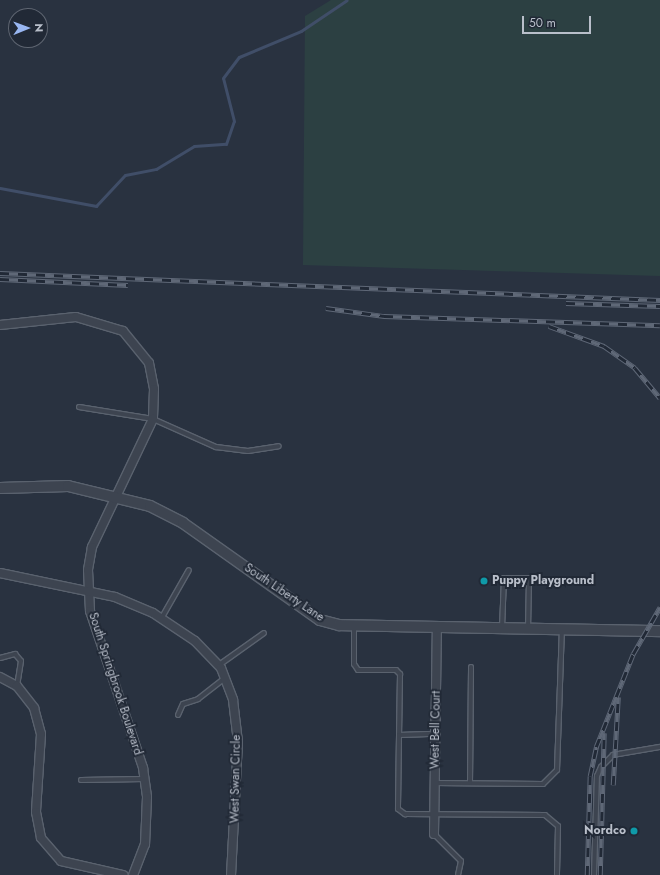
<!DOCTYPE html>
<style>
body{margin:0}
#map{position:relative;width:660px;height:875px;overflow:hidden;background:#293240;font-family:Jost,sans-serif}
div>[style]{position:absolute}
.green>*{inset:0;background:#2c4042}
.stream>*{height:3px;margin:-1.5px;padding:0 1.5px;transform-origin:1.5px;border-radius:1.5px;background:#404e68}
.roads{filter:drop-shadow(1px 0 #5a626e) drop-shadow(-1px 0 #5a626e) drop-shadow(0 1px #5a626e) drop-shadow(0 -1px #5a626e)}
.service>*{height:4px;margin:-2px;padding:0 2px;transform-origin:2px;border-radius:2px;background:#3d4450}
.minor>*{height:8px;margin:-4px;padding:0 4px;transform-origin:4px;border-radius:4px;background:#3d4450}
.tertiary>*{height:10px;margin:-5px;padding:0 5px;transform-origin:5px;border-radius:5px;background:#3d4450}
.rail>*{height:4.5px;margin-top:-2.25px;transform-origin:0;background:repeating-linear-gradient(90deg,#212936 0 9px,#5f6877 0 18px);box-sizing:border-box;border-block:1px solid #5f6877}
.dots>*{width:11px;height:11px;translate:-50% -50%;box-sizing:border-box;border:2px solid #212936;border-radius:50%}
span{translate:-50% -50%;white-space:nowrap;text-align:center;line-height:1.15;-webkit-text-stroke:4px #212936;paint-order:stroke}
.poi-label{font-size:12px;color:#b9bfca;font-weight:700}
.left{translate:0 -50%;text-align:left}
.right{translate:-100% -50%;text-align:right}
.street-label{font-size:12px;color:#b9bfca}
.north{position:absolute;left:8px;top:8px;width:40px;height:40px;box-sizing:border-box;background:#212936;border:1px solid #5e6571;border-radius:50%;rotate:89deg;font-size:11px;font-weight:700;line-height:16px;text-align:center;color:#b9bfca}
.north::after{content:'';display:block;margin:auto;width:14px;height:18px;background:#98b6f1;clip-path:polygon(50% 0,100% 100%,50% 72%,0 100%)}
.scale{position:absolute;left:522px;top:16px;width:69px;height:18px;box-sizing:border-box;border:2px solid #b9bfca;border-top:0;padding-left:5px;font-size:12px;line-height:14px;white-space:nowrap;color:#b9bfca;-webkit-text-stroke:3px #212936;paint-order:stroke}
</style>
<div id="map">
<div class="green">
<i style="clip-path:polygon(331px 0,660px 0,660px 276px,303px 265px,305px 16px)"></i>
</div>
<div class="stream">
<i style="left:0;top:188px;width:98px;rotate:10.6deg"></i>
<i style="left:96px;top:206px;width:42px;rotate:-46.9deg"></i>
<i style="left:125px;top:175px;width:32px;rotate:-11deg"></i>
<i style="left:156px;top:169px;width:44px;rotate:-31.2deg"></i>
<i style="left:194px;top:146px;width:32px;rotate:-4deg"></i>
<i style="left:226px;top:144px;width:24px;rotate:-71deg"></i>
<i style="left:234px;top:121px;width:44px;rotate:-104.3deg"></i>
<i style="left:223px;top:78px;width:26px;rotate:-53deg"></i>
<i style="left:239px;top:57px;width:67px;rotate:-22.8deg"></i>
<i style="left:301px;top:31px;width:55px;rotate:-34deg"></i>
</div>
<div class="roads">
<div class="service">
<i style="left:79px;top:407px;width:75px;rotate:9.2deg"></i>
<i style="left:153px;top:419px;width:69px;rotate:24deg"></i>
<i style="left:216px;top:447px;width:32px;rotate:7deg"></i>
<i style="left:248px;top:451px;width:31px;rotate:-9deg"></i>
<i style="left:161px;top:619px;width:56px;rotate:-60.3deg"></i>
<i style="left:354px;top:626px;width:38px;rotate:90deg"></i>
<i style="left:354px;top:664px;width:7px;rotate:56deg"></i>
<i style="left:358px;top:670px;width:38px"></i>
<i style="left:396px;top:670px;width:6px;rotate:45deg"></i>
<i style="left:400px;top:674px;width:61px;rotate:90.9deg"></i>
<i style="left:399px;top:735px;width:37px;rotate:-2deg"></i>
<i style="left:502px;top:628px;width:50px;rotate:-87.7deg"></i>
<i style="left:504px;top:578px;width:25px"></i>
<i style="left:529px;top:578px;width:50px;rotate:91.1deg"></i>
<i style="left:0;top:658px;width:16px;rotate:-15deg"></i>
<i style="left:15px;top:654px;width:9px;rotate:49deg"></i>
<i style="left:21px;top:661px;width:25px;rotate:99deg"></i>
<i style="left:219px;top:665px;width:55px;rotate:-35.4deg"></i>
<i style="left:178px;top:715px;width:12px;rotate:-66deg"></i>
<i style="left:183px;top:704px;width:16px;rotate:-18deg"></i>
<i style="left:198px;top:699px;width:34px;rotate:-38deg"></i>
<i style="left:399px;top:735px;width:74px;rotate:90.8deg"></i>
<i style="left:398px;top:809px;width:9px;rotate:36deg"></i>
<i style="left:405px;top:814px;width:140px;rotate:0.4deg"></i>
<i style="left:545px;top:815px;width:17px;rotate:40deg"></i>
<i style="left:558px;top:826px;width:49px;rotate:91.2deg"></i>
<i style="left:81px;top:780px;width:63px;rotate:-0.9deg"></i>
<i style="left:435px;top:783px;width:108px;rotate:0.5deg"></i>
<i style="left:543px;top:784px;width:20px;rotate:-45deg"></i>
<i style="left:557px;top:770px;width:141px;rotate:-88deg"></i>
<i style="left:470px;top:783px;width:116px;rotate:-89.5deg"></i>
<i style="left:434px;top:834px;width:38px;rotate:45deg"></i>
<i style="left:461px;top:861px;width:14px;rotate:102deg"></i>
<i style="left:594px;top:875px;width:99px;rotate:-88.3deg"></i>
<i style="left:597px;top:776px;width:10px;rotate:-66deg"></i>
<i style="left:601px;top:767px;width:17px;rotate:-45deg"></i>
<i style="left:613px;top:755px;width:48px;rotate:-9.7deg"></i>
</div>
<div class="minor">
<i style="left:0;top:325px;width:76px;rotate:-6deg"></i>
<i style="left:76px;top:317px;width:49px;rotate:16.6deg"></i>
<i style="left:123px;top:331px;width:41px;rotate:50.9deg"></i>
<i style="left:149px;top:363px;width:26px;rotate:79deg"></i>
<i style="left:154px;top:389px;width:30px;rotate:92deg"></i>
<i style="left:153px;top:419px;width:142px;rotate:115.5deg"></i>
<i style="left:92px;top:547px;width:23px;rotate:100deg"></i>
<i style="left:88px;top:570px;width:41px;rotate:87.2deg"></i>
<i style="left:90px;top:611px;width:166px;rotate:71.3deg"></i>
<i style="left:143px;top:768px;width:29px;rotate:82deg"></i>
<i style="left:147px;top:797px;width:47px;rotate:92.4deg"></i>
<i style="left:145px;top:844px;width:33px;rotate:111deg"></i>
<i style="left:0;top:573px;width:117px;rotate:11.8deg"></i>
<i style="left:115px;top:597px;width:41px;rotate:22.8deg"></i>
<i style="left:153px;top:613px;width:50px;rotate:33.7deg"></i>
<i style="left:195px;top:641px;width:37px;rotate:46deg"></i>
<i style="left:221px;top:668px;width:34px;rotate:69deg"></i>
<i style="left:233px;top:700px;width:42px;rotate:83.2deg"></i>
<i style="left:238px;top:742px;width:133px;rotate:93deg"></i>
<i style="left:0;top:677px;width:19px;rotate:28deg"></i>
<i style="left:17px;top:686px;width:28px;rotate:52deg"></i>
<i style="left:34px;top:708px;width:27px;rotate:75deg"></i>
<i style="left:41px;top:734px;width:78px;rotate:93.7deg"></i>
<i style="left:36px;top:812px;width:26px;rotate:79deg"></i>
<i style="left:41px;top:838px;width:30px;rotate:49deg"></i>
<i style="left:61px;top:861px;width:64px;rotate:12.7deg"></i>
<i style="left:434px;top:834px;width:208px;rotate:-89.2deg"></i>
</div>
<div class="tertiary">
<i style="left:0;top:488px;width:68px;rotate:-1.7deg"></i>
<i style="left:68px;top:486px;width:84px;rotate:13.7deg"></i>
<i style="left:150px;top:506px;width:37px;rotate:27deg"></i>
<i style="left:183px;top:523px;width:168px;rotate:35.3deg"></i>
<i style="left:320px;top:620px;width:20px;rotate:15deg"></i>
<i style="left:339px;top:625px;width:321px;rotate:1.1deg"></i>
</div>
</div>
<div class="rail">
<i style="left:0;top:273px;width:661px;rotate:2.34deg"></i>
<i style="left:0;top:279px;width:128px;rotate:2.7deg"></i>
<i style="left:566px;top:303px;width:94px;rotate:1.8deg"></i>
<i style="left:326px;top:308px;width:59px;rotate:7.9deg"></i>
<i style="left:384px;top:316px;width:276px;rotate:1.9deg"></i>
<i style="left:549px;top:326px;width:59px;rotate:20deg"></i>
<i style="left:604px;top:346px;width:38px;rotate:35deg"></i>
<i style="left:635px;top:368px;width:39px;rotate:50deg"></i>
<i style="left:613px;top:785px;width:88px;rotate:-86.7deg"></i>
<i style="left:587px;top:875px;width:99px;rotate:-88.3deg"></i>
<i style="left:590px;top:776px;width:30px;rotate:-78deg"></i>
<i style="left:596px;top:747px;width:100px;rotate:-68.3deg"></i>
<i style="left:633px;top:654px;width:54px;rotate:-60.1deg"></i>
<i style="left:600px;top:875px;width:142px;rotate:-88.4deg"></i>
</div>
<div class="dots">
<i style="left:484px;top:581px;background:#0f9aa8"></i>
<i style="left:634px;top:831px;background:#0f9aa8"></i>
</div>
<div class="poi-label">
<span class="left" style="left:492px;top:581px">Puppy Playground</span>
<span class="right" style="left:626px;top:831px">Nordco</span>
</div>
<div class="street-label">
<span style="left:284px;top:593px;rotate:34deg">South Liberty Lane</span>
<span style="left:115px;top:684px;rotate:72deg">South Springbrook Boulevard</span>
<span style="left:436px;top:730px;rotate:-89deg">West Bell Court</span>
<span style="left:236px;top:779px;rotate:-89deg">West Swan Circle</span>
</div>
<div class="north">N</div>
<div class="scale">50 m</div>
</div>
